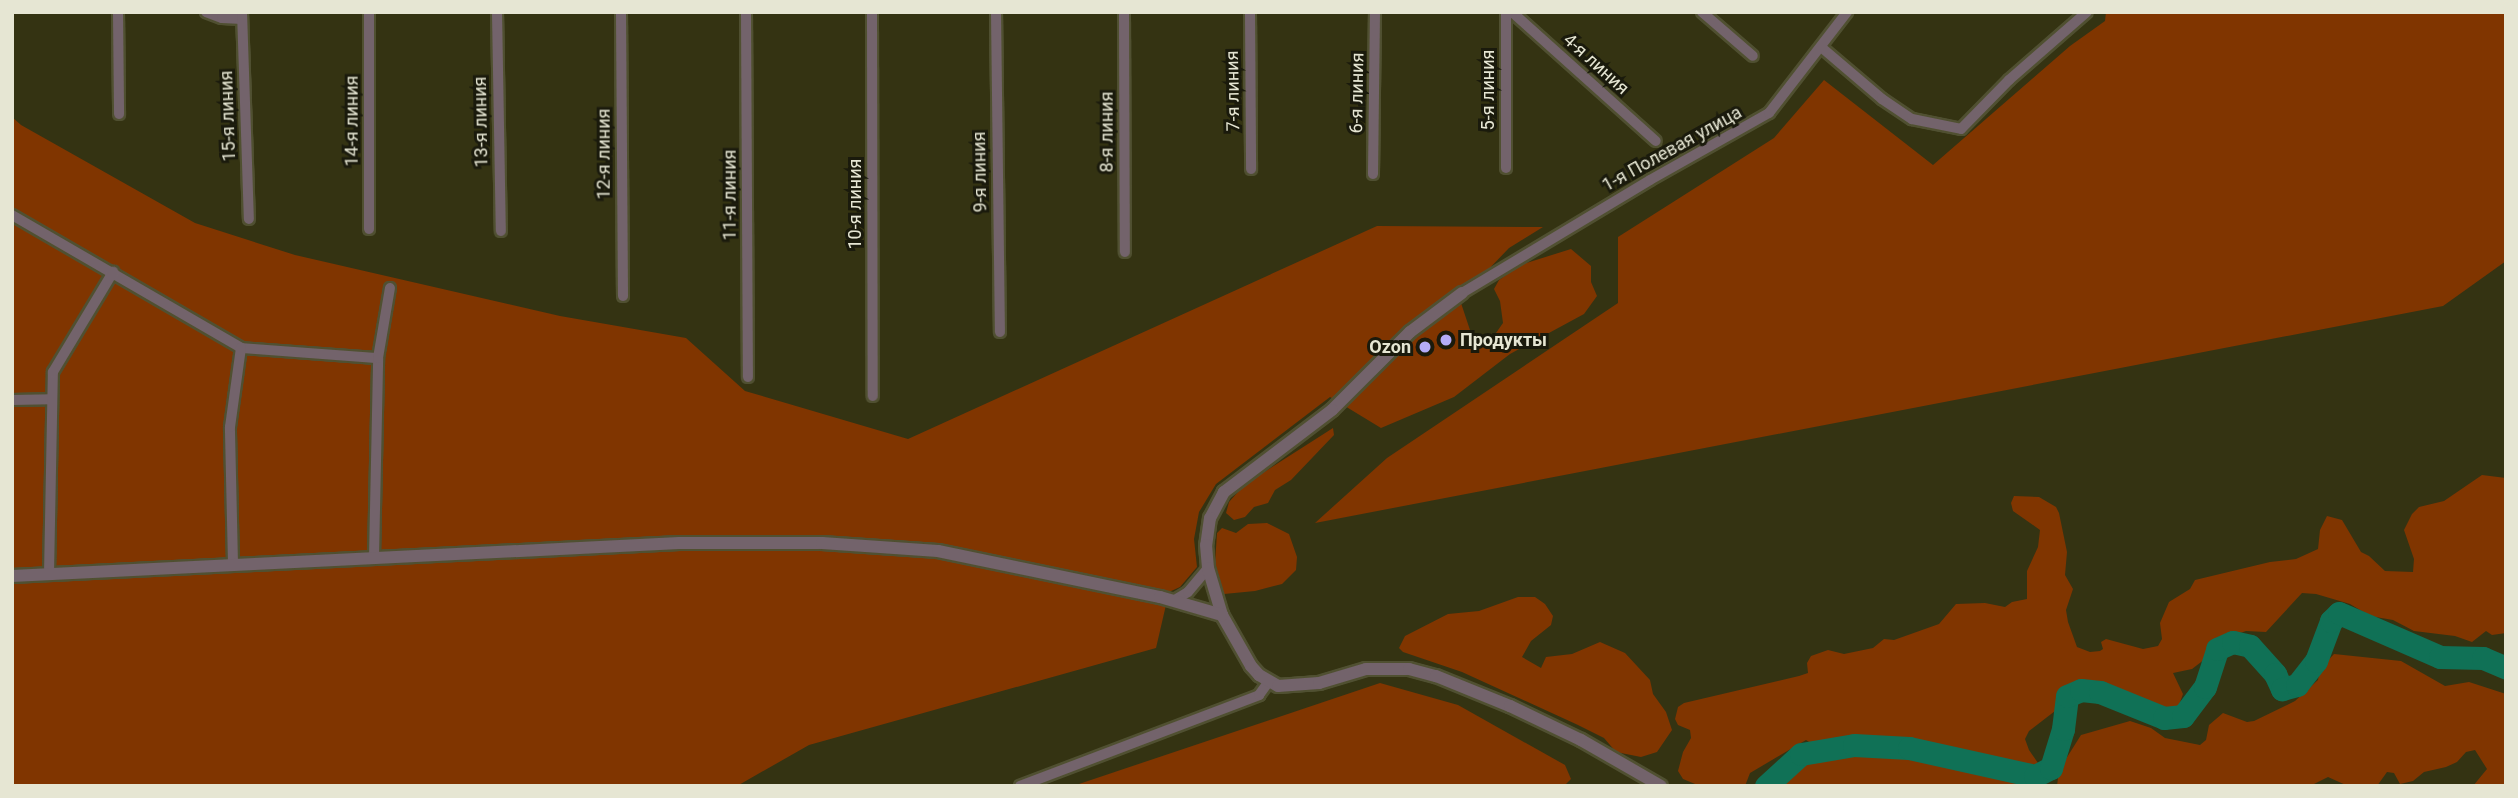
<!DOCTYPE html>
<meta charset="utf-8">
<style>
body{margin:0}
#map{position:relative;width:2518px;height:798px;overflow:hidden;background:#343312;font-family:Roboto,sans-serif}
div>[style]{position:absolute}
.green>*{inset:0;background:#803500}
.river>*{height:23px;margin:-11.5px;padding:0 11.5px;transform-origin:11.5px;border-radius:11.5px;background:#107156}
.roads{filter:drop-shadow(2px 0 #505031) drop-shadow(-2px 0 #505031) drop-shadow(0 2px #505031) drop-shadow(0 -2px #505031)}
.minor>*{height:10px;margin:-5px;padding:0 5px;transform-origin:5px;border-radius:5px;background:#73636b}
.tertiary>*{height:12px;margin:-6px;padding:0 6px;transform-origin:6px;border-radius:6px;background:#73636b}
.dots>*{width:19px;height:19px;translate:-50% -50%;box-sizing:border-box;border:4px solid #1a1a0c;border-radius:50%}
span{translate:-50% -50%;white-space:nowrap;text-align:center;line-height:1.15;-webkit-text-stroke:6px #1a1a0c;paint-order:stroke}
.street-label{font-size:18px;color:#e6e6d3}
.poi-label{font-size:18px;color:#e6e6d3;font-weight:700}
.left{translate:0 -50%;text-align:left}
.right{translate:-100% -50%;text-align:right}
.frame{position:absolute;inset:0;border:14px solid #e6e6d3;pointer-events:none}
</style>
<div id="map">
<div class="green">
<i style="clip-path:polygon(2106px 12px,2506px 12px,2506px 261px,2443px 306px,1315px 523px,1387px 458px,1618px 303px,1618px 237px,1774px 138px,1824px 80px,1933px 165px,2070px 46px,2105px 21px)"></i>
<i style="clip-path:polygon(12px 117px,21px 125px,195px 223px,295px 255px,560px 316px,686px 338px,745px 391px,908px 439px,1377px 226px,1543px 227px,1509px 248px,1485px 273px,1457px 291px,1472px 336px,1482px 341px,1491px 340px,1503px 323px,1500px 301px,1494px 289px,1499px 280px,1520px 265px,1571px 249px,1591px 266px,1591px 282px,1597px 296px,1584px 314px,1510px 354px,1454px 397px,1381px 428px,1330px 397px,1216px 484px,1199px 512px,1194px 539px,1197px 567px,1180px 587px,1169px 592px,1156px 648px,809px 745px,737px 786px,12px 786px)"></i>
<i style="clip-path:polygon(1333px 428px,1334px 435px,1291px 480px,1275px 490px,1268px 503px,1254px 507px,1245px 517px,1234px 520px,1226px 513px,1229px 502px,1244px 485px)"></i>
<i style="clip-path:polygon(2482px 475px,2506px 478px,2506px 633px,2492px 635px,2486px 631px,2472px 642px,2455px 636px,2414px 631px,2393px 620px,2370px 616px,2350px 604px,2316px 594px,2302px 593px,2266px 632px,2246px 631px,2211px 643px,2205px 659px,2192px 669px,2173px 673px,2183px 694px,2179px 705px,2172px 710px,2125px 693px,2090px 685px,2074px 686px,2068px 701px,2029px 731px,2025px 739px,2029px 750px,2040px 766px,2012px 761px,2015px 778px,2026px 786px,1769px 786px,1781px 766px,1823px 751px,1806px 740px,1750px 773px,1745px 786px,1700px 786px,1683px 779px,1678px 771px,1683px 752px,1691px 738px,1690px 730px,1678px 725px,1675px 719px,1678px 707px,1684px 703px,1799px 676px,1808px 673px,1807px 663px,1811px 656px,1828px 650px,1844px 654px,1873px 648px,1884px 639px,1894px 640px,1939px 624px,1956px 604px,1985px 603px,2005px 607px,2012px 602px,2027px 599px,2027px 571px,2038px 547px,2040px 530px,2013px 511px,2011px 503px,2014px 496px,2039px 497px,2056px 507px,2059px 513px,2067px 552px,2065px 575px,2073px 589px,2066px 610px,2068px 622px,2077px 647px,2090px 652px,2100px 651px,2103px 649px,2101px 642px,2106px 639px,2143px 649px,2158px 646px,2162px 639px,2160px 623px,2169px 602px,2190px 589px,2195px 580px,2270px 562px,2296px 559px,2318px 549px,2320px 530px,2327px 516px,2342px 520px,2361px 552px,2369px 556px,2385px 571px,2413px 572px,2414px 559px,2404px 530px,2412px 514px,2419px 507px,2444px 501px)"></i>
<i style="clip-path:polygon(1267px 523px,1289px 534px,1297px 557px,1296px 570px,1282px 584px,1255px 591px,1224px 594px,1215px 563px,1217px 533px,1222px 528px,1236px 533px,1248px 524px)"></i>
<i style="clip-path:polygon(1518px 597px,1535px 597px,1545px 604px,1553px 616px,1551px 625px,1531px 641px,1522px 657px,1541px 668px,1546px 657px,1572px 654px,1600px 642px,1625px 653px,1650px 680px,1653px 694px,1666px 712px,1672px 730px,1657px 752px,1641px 757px,1616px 752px,1604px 738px,1578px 725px,1462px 672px,1403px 652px,1399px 648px,1405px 636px,1448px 614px,1479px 611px)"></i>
<i style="clip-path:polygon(2334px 654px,2401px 661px,2445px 686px,2469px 682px,2506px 694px,2506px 786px,2473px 786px,2487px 769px,2475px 750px,2466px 752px,2457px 762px,2446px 767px,2424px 772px,2413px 781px,2400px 784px,2394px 773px,2387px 772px,2377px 786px,2348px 786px,2328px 777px,2310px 786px,2057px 786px,2059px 770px,2081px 735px,2130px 721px,2151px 728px,2165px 738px,2200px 745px,2206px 740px,2209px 725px,2223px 713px,2247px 722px,2254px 721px,2295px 701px,2318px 680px,2320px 669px)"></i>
<i style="clip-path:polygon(1380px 683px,1458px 705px,1565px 765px,1571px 779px,1564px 786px,1073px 786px)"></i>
</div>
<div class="river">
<i style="left:1766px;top:786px;width:47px;rotate:-42.4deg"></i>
<i style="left:1801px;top:754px;width:54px;rotate:-9.6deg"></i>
<i style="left:1854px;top:745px;width:55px;rotate:3.1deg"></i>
<i style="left:1909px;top:748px;width:129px;rotate:12.5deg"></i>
<i style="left:2035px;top:776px;width:18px;rotate:-27deg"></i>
<i style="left:2051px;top:768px;width:41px;rotate:-72.9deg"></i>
<i style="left:2063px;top:729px;width:33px;rotate:-83deg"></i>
<i style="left:2067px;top:696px;width:15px;rotate:-23deg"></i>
<i style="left:2081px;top:690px;width:19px;rotate:6deg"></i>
<i style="left:2100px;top:692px;width:69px;rotate:22.1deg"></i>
<i style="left:2164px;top:718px;width:19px;rotate:-6deg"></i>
<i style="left:2183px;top:716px;width:36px;rotate:-53deg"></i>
<i style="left:2205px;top:687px;width:40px;rotate:-72deg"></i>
<i style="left:2217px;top:649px;width:17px;rotate:-24deg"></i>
<i style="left:2233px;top:642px;width:17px;rotate:13deg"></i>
<i style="left:2250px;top:646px;width:38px;rotate:48deg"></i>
<i style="left:2275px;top:674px;width:17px;rotate:65deg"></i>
<i style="left:2282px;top:689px;width:16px;rotate:-15deg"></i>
<i style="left:2297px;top:685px;width:31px;rotate:-52deg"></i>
<i style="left:2316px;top:661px;width:43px;rotate:-69.4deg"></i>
<i style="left:2331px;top:621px;width:11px;rotate:-45deg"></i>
<i style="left:2339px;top:613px;width:110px;rotate:23.5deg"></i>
<i style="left:2440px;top:657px;width:43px;rotate:1.3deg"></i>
<i style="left:2483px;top:658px;width:25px;rotate:23deg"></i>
</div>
<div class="roads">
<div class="minor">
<i style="left:118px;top:12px;width:102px;rotate:89.4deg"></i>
<i style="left:206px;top:12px;width:17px;rotate:21deg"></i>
<i style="left:222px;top:18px;width:20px;rotate:3deg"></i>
<i style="left:242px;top:12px;width:207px;rotate:88.1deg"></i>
<i style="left:369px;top:12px;width:217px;rotate:90deg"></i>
<i style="left:497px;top:12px;width:219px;rotate:89deg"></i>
<i style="left:621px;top:12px;width:284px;rotate:89.6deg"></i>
<i style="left:746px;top:12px;width:365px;rotate:89.7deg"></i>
<i style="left:872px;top:12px;width:384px;rotate:89.9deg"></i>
<i style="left:996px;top:12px;width:320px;rotate:89.3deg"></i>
<i style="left:1124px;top:12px;width:240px;rotate:89.8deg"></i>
<i style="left:1250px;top:12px;width:157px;rotate:89.6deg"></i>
<i style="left:1512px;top:12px;width:193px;rotate:41.9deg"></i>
<i style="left:1702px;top:12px;width:67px;rotate:40.8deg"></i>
<i style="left:1821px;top:47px;width:80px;rotate:40.4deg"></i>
<i style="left:1882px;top:99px;width:36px;rotate:34deg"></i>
<i style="left:1912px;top:119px;width:50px;rotate:11.5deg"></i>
<i style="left:1961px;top:129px;width:69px;rotate:-45.6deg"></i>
<i style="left:2009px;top:80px;width:103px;rotate:-41.1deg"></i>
<i style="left:1506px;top:168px;width:156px;rotate:-90deg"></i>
<i style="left:1373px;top:174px;width:162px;rotate:-89.3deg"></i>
<i style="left:12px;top:215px;width:265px;rotate:30.1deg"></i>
<i style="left:241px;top:348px;width:137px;rotate:4.2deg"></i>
<i style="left:1462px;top:293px;width:219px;rotate:-31deg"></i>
<i style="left:1650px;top:180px;width:137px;rotate:-29.4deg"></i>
<i style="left:1769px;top:113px;width:128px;rotate:-52.3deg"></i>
<i style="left:12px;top:400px;width:39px;rotate:-1deg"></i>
<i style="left:374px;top:557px;width:199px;rotate:-88.8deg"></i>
<i style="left:378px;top:358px;width:71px;rotate:-80.3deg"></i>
<i style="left:233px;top:564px;width:137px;rotate:-91.3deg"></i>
<i style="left:230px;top:427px;width:80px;rotate:-82.1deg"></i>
<i style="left:49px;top:574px;width:202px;rotate:-88.9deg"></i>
<i style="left:53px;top:372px;width:117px;rotate:-59deg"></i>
<i style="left:1173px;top:601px;width:17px;rotate:-31deg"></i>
<i style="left:1188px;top:592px;width:31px;rotate:-50deg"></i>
<i style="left:1020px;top:786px;width:256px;rotate:-20.8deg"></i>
<i style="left:1259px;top:695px;width:17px;rotate:-54deg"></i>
</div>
<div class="tertiary">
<i style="left:1462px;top:293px;width:65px;rotate:143.1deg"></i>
<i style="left:1410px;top:332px;width:110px;rotate:135deg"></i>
<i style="left:1332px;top:410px;width:136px;rotate:142.8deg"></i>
<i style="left:1224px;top:492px;width:30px;rotate:118deg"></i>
<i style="left:1210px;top:518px;width:27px;rotate:98deg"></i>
<i style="left:1206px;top:545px;width:23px;rotate:85deg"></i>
<i style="left:1208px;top:568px;width:49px;rotate:73.4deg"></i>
<i style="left:1222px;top:615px;width:59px;rotate:60.4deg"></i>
<i style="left:1251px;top:666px;width:12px;rotate:48deg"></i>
<i style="left:1259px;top:675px;width:22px;rotate:30deg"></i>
<i style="left:1278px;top:686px;width:41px;rotate:-4.2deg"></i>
<i style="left:1319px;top:683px;width:49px;rotate:-16.6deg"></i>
<i style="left:1366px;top:669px;width:43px"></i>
<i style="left:1409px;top:669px;width:28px;rotate:15deg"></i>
<i style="left:1436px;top:676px;width:80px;rotate:22.1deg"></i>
<i style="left:1510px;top:706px;width:79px;rotate:25.6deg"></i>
<i style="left:1581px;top:740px;width:92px;rotate:29.9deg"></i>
<i style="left:12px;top:576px;width:668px;rotate:-2.83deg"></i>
<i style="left:679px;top:543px;width:143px"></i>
<i style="left:822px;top:543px;width:116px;rotate:3.9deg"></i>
<i style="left:938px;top:551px;width:227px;rotate:11.7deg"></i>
<i style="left:1160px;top:597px;width:65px;rotate:16.2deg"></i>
</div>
</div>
<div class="dots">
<i style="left:1446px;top:340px;background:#b4acf9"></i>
<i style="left:1425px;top:347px;background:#b4acf9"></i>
</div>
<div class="street-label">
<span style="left:1596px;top:64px;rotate:42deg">4-я линия</span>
<span style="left:1488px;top:90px;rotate:-90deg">5-я линия</span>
<span style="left:1233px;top:91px;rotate:-91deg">7-я линия</span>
<span style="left:1357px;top:93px;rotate:-89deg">6-я линия</span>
<span style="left:228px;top:116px;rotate:-92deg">15-я линия</span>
<span style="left:352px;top:121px;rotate:-90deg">14-я линия</span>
<span style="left:481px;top:122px;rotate:-91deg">13-я линия</span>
<span style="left:1107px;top:132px;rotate:-90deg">8-я линия</span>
<span style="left:1672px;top:149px;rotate:-29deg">1-я Полевая улица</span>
<span style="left:604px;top:154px;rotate:-90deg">12-я линия</span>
<span style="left:980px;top:172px;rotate:-91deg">9-я линия</span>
<span style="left:730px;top:195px;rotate:-90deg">11-я линия</span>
<span style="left:855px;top:204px;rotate:-90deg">10-я линия</span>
</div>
<div class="poi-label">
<span class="left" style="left:1460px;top:340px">Продукты</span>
<span class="right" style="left:1411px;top:347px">Ozon</span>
</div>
<div class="frame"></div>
</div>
